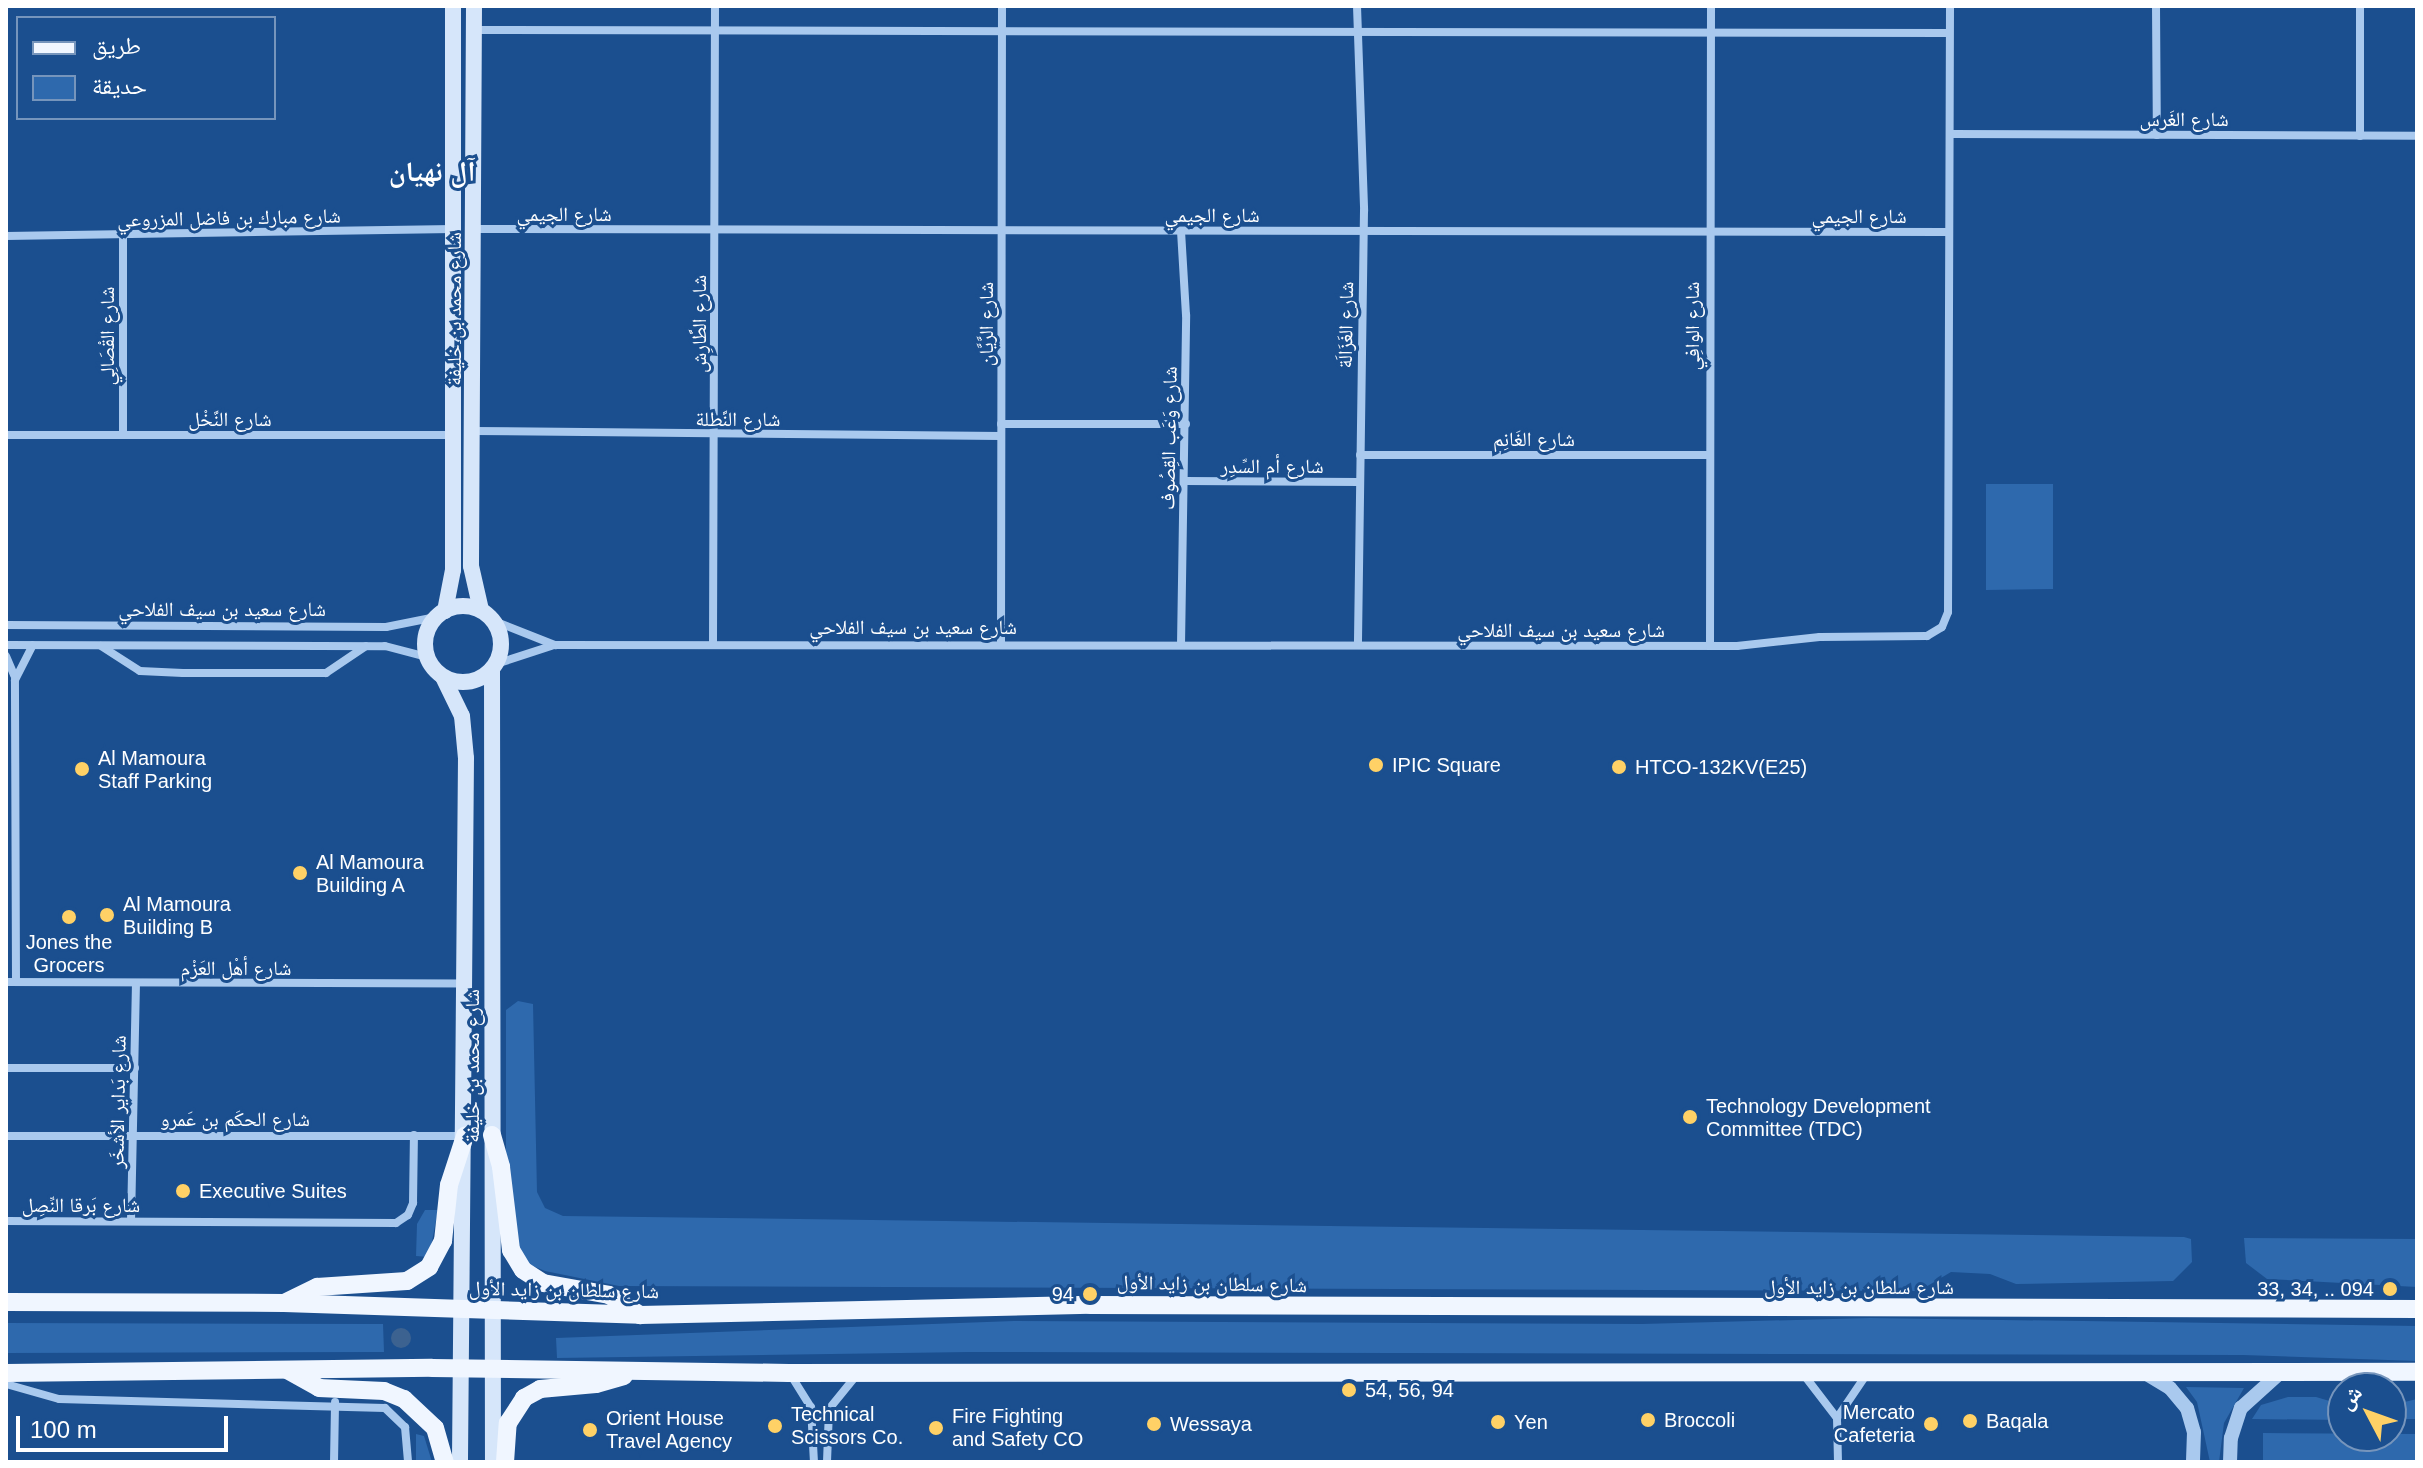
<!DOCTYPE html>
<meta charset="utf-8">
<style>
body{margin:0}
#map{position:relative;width:2423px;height:1468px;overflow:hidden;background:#1b4f8f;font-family:Helvetica,"Noto Naskh Arabic",sans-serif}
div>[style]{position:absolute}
.green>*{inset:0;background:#2e69ad}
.water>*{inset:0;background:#3c6290}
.round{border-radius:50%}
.minor>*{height:8px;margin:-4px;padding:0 4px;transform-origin:4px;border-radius:4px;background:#a9c9ee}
.tertiary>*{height:14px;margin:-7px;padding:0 7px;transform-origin:7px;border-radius:7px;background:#a9c9ee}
.secondary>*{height:16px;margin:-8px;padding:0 8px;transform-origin:8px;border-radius:8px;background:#d6e6fa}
.secondary>.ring{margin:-8px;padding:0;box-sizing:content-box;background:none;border:16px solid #d6e6fa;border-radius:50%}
.primary>*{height:18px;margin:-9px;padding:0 9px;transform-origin:9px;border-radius:9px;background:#f0f6ff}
.dots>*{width:22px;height:22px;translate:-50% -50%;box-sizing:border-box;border:4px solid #1b4f8f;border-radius:50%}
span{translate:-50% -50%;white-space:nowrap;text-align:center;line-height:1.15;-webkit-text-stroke:6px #1b4f8f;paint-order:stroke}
.street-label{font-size:20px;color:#fff}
.poi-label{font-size:20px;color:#fff}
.left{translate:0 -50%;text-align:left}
.right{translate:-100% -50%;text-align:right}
.district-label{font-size:28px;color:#fff;font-weight:700}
.frame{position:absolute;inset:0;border:8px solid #fff;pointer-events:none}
.legend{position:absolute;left:16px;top:16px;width:260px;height:104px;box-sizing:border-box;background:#1b4f8f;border:2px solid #7695bc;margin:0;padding:10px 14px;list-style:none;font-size:24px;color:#fff}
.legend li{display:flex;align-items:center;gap:16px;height:40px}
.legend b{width:40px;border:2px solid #7695bc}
.north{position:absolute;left:2327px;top:1372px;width:80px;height:80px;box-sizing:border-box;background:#1b4f8f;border:2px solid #7695bc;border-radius:50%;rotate:311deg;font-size:22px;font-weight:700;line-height:32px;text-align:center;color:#fff}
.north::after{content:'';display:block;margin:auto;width:28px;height:36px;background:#ffd166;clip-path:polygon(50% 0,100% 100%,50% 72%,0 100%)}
.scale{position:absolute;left:16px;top:1416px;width:212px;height:36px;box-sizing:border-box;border:4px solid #fff;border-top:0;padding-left:10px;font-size:24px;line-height:28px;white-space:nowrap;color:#fff;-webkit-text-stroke:6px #1b4f8f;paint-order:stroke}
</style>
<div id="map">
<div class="green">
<i style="clip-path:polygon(1986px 484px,2053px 484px,2053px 589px,1986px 590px)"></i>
<i style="clip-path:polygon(518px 1001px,533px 1004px,537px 1192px,545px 1208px,563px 1216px,2184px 1237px,2191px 1239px,2192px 1262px,2173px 1281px,2016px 1284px,1990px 1274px,1951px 1272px,1919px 1291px,619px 1286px,545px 1271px,528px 1264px,518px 1252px,506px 1173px,506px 1010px)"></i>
<i style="clip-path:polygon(425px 1210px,438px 1210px,429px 1257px,416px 1256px,417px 1224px)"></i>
<i style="clip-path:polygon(2244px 1238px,2417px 1239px,2417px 1287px,2267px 1279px,2246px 1263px)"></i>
<i style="clip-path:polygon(1870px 1318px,2417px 1326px,2417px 1361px,2243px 1355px,969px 1352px,557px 1358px,556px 1338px,1014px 1321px,1642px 1324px)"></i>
<i style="clip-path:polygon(6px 1323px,383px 1324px,384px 1352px,6px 1353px)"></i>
<i style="clip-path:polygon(2186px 1387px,2244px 1388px,2224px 1423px,2219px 1462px,2210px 1462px,2197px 1402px)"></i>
<i style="clip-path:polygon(2288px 1397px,2316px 1397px,2343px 1405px,2343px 1420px,2252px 1419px,2261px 1405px)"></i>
<i style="clip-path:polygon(2417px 1399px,2417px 1419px,2393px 1419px,2392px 1405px)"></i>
<i style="clip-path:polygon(2263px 1433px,2417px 1434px,2417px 1462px,2263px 1462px)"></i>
<i style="clip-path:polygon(416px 1434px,424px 1436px,432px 1462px,416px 1462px)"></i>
</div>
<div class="water">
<i class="round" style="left:391px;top:1328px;width:20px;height:20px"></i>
</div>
<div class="minor">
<i style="left:1357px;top:6px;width:205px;rotate:88deg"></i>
<i style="left:1364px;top:211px;width:434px;rotate:90.8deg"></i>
<i style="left:2156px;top:6px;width:129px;rotate:89.6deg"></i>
<i style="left:2360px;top:6px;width:130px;rotate:90deg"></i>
<i style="left:474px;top:30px;width:1475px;rotate:0.12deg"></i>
<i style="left:1951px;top:134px;width:466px;rotate:0.2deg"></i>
<i style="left:474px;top:229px;width:1475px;rotate:0.12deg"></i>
<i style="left:6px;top:236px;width:447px;rotate:-0.9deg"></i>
<i style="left:1001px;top:424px;width:185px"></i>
<i style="left:474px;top:431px;width:527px;rotate:0.54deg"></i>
<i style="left:6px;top:435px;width:447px"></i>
<i style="left:123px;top:435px;width:199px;rotate:-90deg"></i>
<i style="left:1360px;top:455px;width:348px"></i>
<i style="left:1185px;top:481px;width:174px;rotate:0.3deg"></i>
<i style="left:494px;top:621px;width:66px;rotate:21.5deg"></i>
<i style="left:555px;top:645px;width:1182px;rotate:0.05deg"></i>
<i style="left:1737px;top:646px;width:83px;rotate:-6.2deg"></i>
<i style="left:1820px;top:637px;width:107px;rotate:-0.5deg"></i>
<i style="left:1927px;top:636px;width:17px;rotate:-31deg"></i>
<i style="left:1942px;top:627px;width:16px;rotate:-68deg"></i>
<i style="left:1948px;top:612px;width:606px;rotate:-89.81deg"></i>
<i style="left:6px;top:625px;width:380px;rotate:0.3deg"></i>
<i style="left:386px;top:627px;width:51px;rotate:-11.3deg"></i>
<i style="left:713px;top:643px;width:637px;rotate:-89.82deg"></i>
<i style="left:1001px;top:643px;width:637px;rotate:-89.91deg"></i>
<i style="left:6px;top:645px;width:379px;rotate:0.2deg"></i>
<i style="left:385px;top:646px;width:43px;rotate:14.7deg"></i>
<i style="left:1181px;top:645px;width:330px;rotate:-89.1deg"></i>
<i style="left:1186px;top:315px;width:84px;rotate:-93.4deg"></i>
<i style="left:101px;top:646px;width:46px;rotate:32.7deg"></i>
<i style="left:140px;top:671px;width:43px;rotate:2.7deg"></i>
<i style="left:183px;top:673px;width:143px"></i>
<i style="left:326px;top:673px;width:48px;rotate:-34deg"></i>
<i style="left:1710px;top:646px;width:640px;rotate:-89.91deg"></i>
<i style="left:6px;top:656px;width:21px;rotate:67deg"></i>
<i style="left:496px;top:664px;width:58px;rotate:-18.1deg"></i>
<i style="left:6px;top:982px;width:459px;rotate:0.2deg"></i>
<i style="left:16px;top:982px;width:302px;rotate:-90.2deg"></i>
<i style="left:15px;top:680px;width:39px;rotate:-63deg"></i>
<i style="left:6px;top:1068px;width:129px"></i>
<i style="left:6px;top:1136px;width:459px"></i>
<i style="left:6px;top:1221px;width:390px;rotate:0.3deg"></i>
<i style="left:396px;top:1223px;width:14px;rotate:-34deg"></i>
<i style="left:408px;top:1215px;width:13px;rotate:-67deg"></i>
<i style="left:413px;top:1203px;width:68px;rotate:-89.2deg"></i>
<i style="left:131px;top:1221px;width:237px;rotate:-88.8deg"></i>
<i style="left:1804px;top:1375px;width:54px;rotate:52.5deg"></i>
<i style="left:792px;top:1377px;width:36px;rotate:58deg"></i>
<i style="left:811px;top:1407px;width:55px;rotate:86.9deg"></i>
<i style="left:6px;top:1384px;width:55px;rotate:15.8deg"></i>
<i style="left:59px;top:1399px;width:326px;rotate:1.6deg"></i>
<i style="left:385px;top:1408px;width:28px;rotate:44deg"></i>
<i style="left:405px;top:1427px;width:35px;rotate:85deg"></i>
<i style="left:334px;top:1462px;width:60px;rotate:-89deg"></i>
<i style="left:827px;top:1462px;width:53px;rotate:-87.8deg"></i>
<i style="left:829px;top:1409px;width:41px;rotate:-50.9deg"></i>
<i style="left:1838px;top:1462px;width:44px;rotate:-91.3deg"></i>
<i style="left:1837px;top:1418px;width:52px;rotate:-56deg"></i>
</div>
<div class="tertiary">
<i style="left:2145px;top:1373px;width:29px;rotate:31deg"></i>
<i style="left:2170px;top:1388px;width:26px;rotate:50deg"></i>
<i style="left:2187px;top:1408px;width:25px;rotate:74deg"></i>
<i style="left:2194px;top:1432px;width:30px;rotate:92deg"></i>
<i style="left:2230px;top:1462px;width:24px;rotate:-88deg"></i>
<i style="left:2231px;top:1438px;width:32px;rotate:-72deg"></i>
<i style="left:2241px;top:1408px;width:54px;rotate:-42deg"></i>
</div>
<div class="secondary">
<i style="left:474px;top:6px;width:560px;rotate:90.31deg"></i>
<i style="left:471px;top:566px;width:45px;rotate:77.2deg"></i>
<i class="ring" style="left:425px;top:606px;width:60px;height:60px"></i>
<i style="left:445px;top:611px;width:42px;rotate:-79deg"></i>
<i style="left:453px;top:570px;width:564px;rotate:-90deg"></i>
<i style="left:492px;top:669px;width:793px;rotate:89.93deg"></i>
<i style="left:443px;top:677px;width:43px;rotate:64deg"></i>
<i style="left:462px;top:716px;width:42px;rotate:84.6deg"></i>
<i style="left:466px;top:758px;width:704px;rotate:90.49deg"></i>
</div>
<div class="primary">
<i style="left:492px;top:1135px;width:33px;rotate:74deg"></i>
<i style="left:501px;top:1167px;width:84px;rotate:83.1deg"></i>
<i style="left:511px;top:1250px;width:23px;rotate:59deg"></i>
<i style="left:523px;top:1270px;width:24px;rotate:33deg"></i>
<i style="left:543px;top:1283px;width:67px;rotate:10.3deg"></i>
<i style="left:609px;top:1295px;width:37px;rotate:33deg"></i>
<i style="left:6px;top:1302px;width:278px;rotate:0.2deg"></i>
<i style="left:284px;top:1303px;width:356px;rotate:1.9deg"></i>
<i style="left:640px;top:1315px;width:450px;rotate:-1.3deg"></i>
<i style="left:1090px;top:1305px;width:1327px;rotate:0.17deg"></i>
<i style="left:284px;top:1303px;width:37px;rotate:-26deg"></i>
<i style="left:317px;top:1287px;width:90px;rotate:-3.8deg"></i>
<i style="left:407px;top:1281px;width:26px;rotate:-32deg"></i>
<i style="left:429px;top:1267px;width:30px;rotate:-62deg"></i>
<i style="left:443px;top:1241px;width:56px;rotate:-83.9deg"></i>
<i style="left:449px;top:1185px;width:52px;rotate:-71.9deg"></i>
<i style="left:287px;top:1370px;width:37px;rotate:29deg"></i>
<i style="left:319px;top:1388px;width:65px;rotate:2.6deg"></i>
<i style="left:384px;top:1391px;width:22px;rotate:22deg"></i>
<i style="left:404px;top:1399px;width:42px;rotate:43.1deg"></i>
<i style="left:435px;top:1428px;width:35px;rotate:74deg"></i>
<i style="left:6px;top:1373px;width:426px;rotate:-0.7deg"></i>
<i style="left:432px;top:1368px;width:357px;rotate:0.8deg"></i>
<i style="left:789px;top:1373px;width:1628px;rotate:-0.04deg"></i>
<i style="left:505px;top:1462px;width:39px;rotate:-86deg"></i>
<i style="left:508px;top:1423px;width:30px;rotate:-57deg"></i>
<i style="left:524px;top:1398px;width:18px;rotate:-29deg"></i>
<i style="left:540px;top:1389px;width:56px;rotate:-5.1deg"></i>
<i style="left:596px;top:1384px;width:29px;rotate:-16deg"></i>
</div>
<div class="dots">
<i style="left:1376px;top:765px;background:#ffd166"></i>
<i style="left:1619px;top:767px;background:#ffd166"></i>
<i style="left:82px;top:769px;background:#ffd166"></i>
<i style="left:300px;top:873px;background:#ffd166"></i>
<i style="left:107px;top:915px;background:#ffd166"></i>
<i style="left:69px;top:917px;background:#ffd166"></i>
<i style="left:1690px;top:1117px;background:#ffd166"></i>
<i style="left:183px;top:1191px;background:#ffd166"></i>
<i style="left:2390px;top:1289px;background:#ffd166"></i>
<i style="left:1090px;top:1294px;background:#ffd166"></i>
<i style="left:1349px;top:1390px;background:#ffd166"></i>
<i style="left:1648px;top:1420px;background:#ffd166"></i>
<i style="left:1970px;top:1421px;background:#ffd166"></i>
<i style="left:1498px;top:1422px;background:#ffd166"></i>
<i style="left:1154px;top:1424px;background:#ffd166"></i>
<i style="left:1931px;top:1424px;background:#ffd166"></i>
<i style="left:775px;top:1426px;background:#ffd166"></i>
<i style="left:936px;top:1428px;background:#ffd166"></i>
<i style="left:590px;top:1430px;background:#ffd166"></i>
</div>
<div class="street-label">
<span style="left:2184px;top:119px">شارع الغَرس</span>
<span style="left:564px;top:214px">شارع الجيمي</span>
<span style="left:1212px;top:215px">شارع الجيمي</span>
<span style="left:1859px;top:216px">شارع الجيمي</span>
<span style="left:229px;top:218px;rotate:-1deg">شارع مبارك بن فاضل المزروعي</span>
<span style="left:454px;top:309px;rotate:-90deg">شارع محمد بن خليفة</span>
<span style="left:699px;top:324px;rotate:-90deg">شارع الطَّارِش</span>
<span style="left:986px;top:324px;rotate:-90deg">شارع الرَّيَّان</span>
<span style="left:1346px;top:325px;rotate:-89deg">شارع الغَزَالَة</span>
<span style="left:1692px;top:326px;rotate:-90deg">شارع الوافِي</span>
<span style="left:107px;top:336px;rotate:-90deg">شارع القْصَالِي</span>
<span style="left:230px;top:419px">شارع النَّخْل</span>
<span style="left:738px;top:419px">شارع النَّطلة</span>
<span style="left:1169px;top:438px;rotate:-89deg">شارع وَعَب القِصُوف</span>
<span style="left:1534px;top:439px">شارع الغَانِم</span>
<span style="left:1272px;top:466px">شارع أم السِّدِر</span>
<span style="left:222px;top:609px">شارع سعيد بن سيف الفلاحي</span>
<span style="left:913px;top:627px">شارع سعيد بن سيف الفلاحي</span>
<span style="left:1561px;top:630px">شارع سعيد بن سيف الفلاحي</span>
<span style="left:236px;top:968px">شارع أهْل العَزْم</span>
<span style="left:472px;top:1066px;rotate:-90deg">شارع محمد بن خليفة</span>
<span style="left:118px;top:1102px;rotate:-89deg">شارع بَداير الأشخَر</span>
<span style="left:235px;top:1119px">شارع الحكَم بن عَمرو</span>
<span style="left:81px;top:1205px">شارع بَرقا النِّصِل</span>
<span style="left:1212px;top:1284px;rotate:1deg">شارع سلطان بن زايد الأول</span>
<span style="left:1859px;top:1287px">شارع سلطان بن زايد الأول</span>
<span style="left:564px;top:1290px;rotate:1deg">شارع سلطان بن زايد الأول</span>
</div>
<div class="poi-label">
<span class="left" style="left:98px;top:770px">Al Mamoura<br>Staff Parking</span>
<span class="left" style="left:1392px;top:765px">IPIC Square</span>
<span class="left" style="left:1635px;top:767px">HTCO-132KV(E25)</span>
<span class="left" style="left:316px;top:874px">Al Mamoura<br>Building A</span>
<span class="left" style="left:123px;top:916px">Al Mamoura<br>Building B</span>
<span style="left:69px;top:954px">Jones the<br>Grocers</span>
<span class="left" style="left:1706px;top:1118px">Technology Development<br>Committee (TDC)</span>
<span class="left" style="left:199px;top:1191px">Executive Suites</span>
<span class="right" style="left:2374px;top:1289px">33, 34, .. 094</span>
<span class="right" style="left:1074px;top:1294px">94</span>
<span class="left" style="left:1365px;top:1390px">54, 56, 94</span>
<span class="right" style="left:1915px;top:1424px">Mercato<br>Cafeteria</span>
<span class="left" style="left:791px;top:1426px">Technical<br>Scissors Co.</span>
<span class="left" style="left:952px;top:1428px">Fire Fighting<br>and Safety CO</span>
<span class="left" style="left:606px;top:1430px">Orient House<br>Travel Agency</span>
<span class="left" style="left:1664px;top:1420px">Broccoli</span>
<span class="left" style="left:1986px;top:1421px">Baqala</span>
<span class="left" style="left:1514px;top:1422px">Yen</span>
<span class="left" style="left:1170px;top:1424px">Wessaya</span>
</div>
<div class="district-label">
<span style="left:432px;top:172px">آل نهيان</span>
</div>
<div class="frame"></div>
<ul class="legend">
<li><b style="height:10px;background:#f0f6ff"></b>طريق</li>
<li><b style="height:22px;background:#2e69ad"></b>حديقة</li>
</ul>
<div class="north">ش</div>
<div class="scale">100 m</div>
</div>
